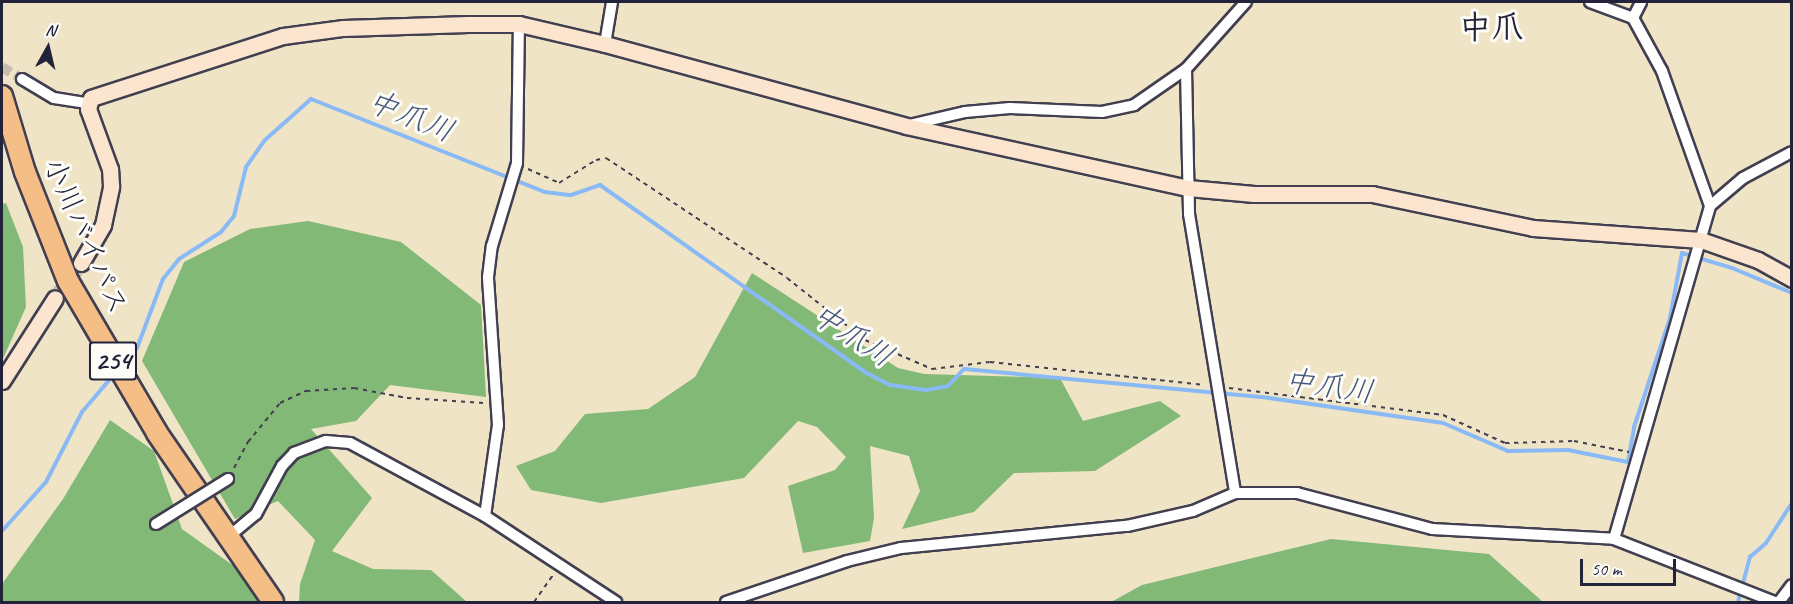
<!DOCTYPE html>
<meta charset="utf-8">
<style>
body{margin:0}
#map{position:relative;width:1793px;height:604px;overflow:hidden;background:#f0e4c7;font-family:Caveat,"Klee One",sans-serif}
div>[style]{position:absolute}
.forest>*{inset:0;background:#82b976}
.stream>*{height:4px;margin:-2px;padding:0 2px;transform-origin:2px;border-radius:2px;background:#8abaf5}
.street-tunnel>*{height:10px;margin-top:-5px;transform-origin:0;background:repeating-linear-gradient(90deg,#c7bdab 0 10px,transparent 0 15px)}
.secondary-tunnel>*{height:15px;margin-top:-7.5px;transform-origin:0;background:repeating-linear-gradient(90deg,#c7bdab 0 15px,transparent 0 23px)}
.path>*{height:2px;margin-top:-1px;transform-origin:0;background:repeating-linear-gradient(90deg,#413f50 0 4.5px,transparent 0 9px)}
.roads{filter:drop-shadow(2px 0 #413f50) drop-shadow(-2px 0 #413f50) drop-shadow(0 2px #413f50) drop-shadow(0 -2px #413f50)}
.street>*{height:10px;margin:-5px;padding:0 5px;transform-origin:5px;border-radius:5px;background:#fff}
.secondary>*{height:15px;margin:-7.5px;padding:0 7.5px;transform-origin:7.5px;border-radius:7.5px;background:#fbe5cf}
.highway>*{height:20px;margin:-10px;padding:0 10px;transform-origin:10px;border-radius:10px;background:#f6be87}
.bridges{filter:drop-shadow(2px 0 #413f50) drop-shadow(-2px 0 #413f50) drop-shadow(0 2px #413f50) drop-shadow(0 -2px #413f50)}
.street-bridge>*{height:10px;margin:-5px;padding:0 5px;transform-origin:5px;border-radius:5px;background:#fff}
span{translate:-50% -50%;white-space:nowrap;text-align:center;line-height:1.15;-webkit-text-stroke:6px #fdfcf7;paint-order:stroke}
.shield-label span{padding:2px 4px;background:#fdfcf7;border:2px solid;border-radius:4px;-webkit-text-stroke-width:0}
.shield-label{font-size:27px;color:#22223b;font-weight:700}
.street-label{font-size:28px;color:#22223b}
.water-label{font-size:30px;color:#46577c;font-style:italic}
.quarter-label{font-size:32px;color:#22223b;font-weight:700}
.frame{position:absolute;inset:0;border:3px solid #22223b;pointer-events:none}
.north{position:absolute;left:18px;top:18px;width:60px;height:60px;-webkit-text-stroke:4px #fdfcf7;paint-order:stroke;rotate:8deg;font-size:16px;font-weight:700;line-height:24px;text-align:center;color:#22223b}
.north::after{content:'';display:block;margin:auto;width:21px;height:27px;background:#22223b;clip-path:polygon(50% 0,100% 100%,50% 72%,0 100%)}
.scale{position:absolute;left:1580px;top:559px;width:96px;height:27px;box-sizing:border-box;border:3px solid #22223b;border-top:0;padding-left:8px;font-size:18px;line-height:21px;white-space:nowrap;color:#22223b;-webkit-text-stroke:4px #fdfcf7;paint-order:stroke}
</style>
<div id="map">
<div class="forest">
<i style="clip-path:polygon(6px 203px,23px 247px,26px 307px,2px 361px,2px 204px)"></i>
<i style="clip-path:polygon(308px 221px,401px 242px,481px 305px,486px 397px,390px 385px,356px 421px,311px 429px,372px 498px,332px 551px,373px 569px,431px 570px,467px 602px,299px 602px,300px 584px,315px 540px,278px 501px,235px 519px,142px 361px,184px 262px,250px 229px)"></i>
<i style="clip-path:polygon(752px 273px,898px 368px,924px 374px,1060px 378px,1083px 421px,1160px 401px,1181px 416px,1095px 471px,1014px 473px,974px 512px,902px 529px,920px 491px,909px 456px,870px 446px,874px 518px,870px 541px,803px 553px,788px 486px,835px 470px,846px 457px,817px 427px,798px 421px,744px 478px,601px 503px,531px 490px,516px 466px,555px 451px,585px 414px,648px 409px,695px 377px)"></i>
<i style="clip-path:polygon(110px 420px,154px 451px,182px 529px,238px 569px,262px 602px,2px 602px,2px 584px,63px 499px)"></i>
<i style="clip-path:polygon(1331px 539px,1489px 554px,1543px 602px,1111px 602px,1142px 585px)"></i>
</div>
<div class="stream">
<i style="left:123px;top:364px;width:21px;rotate:-49deg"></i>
<i style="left:137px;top:348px;width:74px;rotate:-69.4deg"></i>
<i style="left:163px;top:279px;width:26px;rotate:-51deg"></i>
<i style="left:179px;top:259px;width:50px;rotate:-32.7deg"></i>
<i style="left:221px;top:232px;width:21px;rotate:-51deg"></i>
<i style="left:234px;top:216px;width:50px;rotate:-76.2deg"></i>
<i style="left:246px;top:167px;width:33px;rotate:-55deg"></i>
<i style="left:265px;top:140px;width:62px;rotate:-41.7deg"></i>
<i style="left:311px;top:99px;width:252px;rotate:21.7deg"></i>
<i style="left:545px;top:192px;width:26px;rotate:7deg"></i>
<i style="left:571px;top:195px;width:31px;rotate:-19deg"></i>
<i style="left:600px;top:185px;width:327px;rotate:35.2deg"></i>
<i style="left:867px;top:373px;width:26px;rotate:28deg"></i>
<i style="left:890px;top:385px;width:36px;rotate:8deg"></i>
<i style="left:926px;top:390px;width:22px;rotate:-10deg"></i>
<i style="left:948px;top:386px;width:23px;rotate:-47deg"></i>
<i style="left:964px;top:369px;width:306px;rotate:5.4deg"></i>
<i style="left:1269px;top:398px;width:176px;rotate:8.2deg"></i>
<i style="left:1443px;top:423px;width:71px;rotate:23.3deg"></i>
<i style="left:1508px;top:451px;width:60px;rotate:-1deg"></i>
<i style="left:1568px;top:450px;width:61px;rotate:11.3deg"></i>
<i style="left:1628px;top:462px;width:36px;rotate:-80deg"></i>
<i style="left:1634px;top:427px;width:115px;rotate:-71.7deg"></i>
<i style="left:1670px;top:318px;width:66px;rotate:-79.5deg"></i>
<i style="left:1682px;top:253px;width:52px;rotate:16.7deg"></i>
<i style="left:1732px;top:268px;width:65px;rotate:22.6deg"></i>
<i style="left:2px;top:531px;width:66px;rotate:-48.1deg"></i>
<i style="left:46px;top:482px;width:79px;rotate:-62.8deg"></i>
<i style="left:82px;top:412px;width:52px;rotate:-49.6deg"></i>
<i style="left:1738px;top:602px;width:47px;rotate:-75.1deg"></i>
<i style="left:1750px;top:557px;width:21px;rotate:-41deg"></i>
<i style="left:1766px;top:543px;width:48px;rotate:-57deg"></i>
</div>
<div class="street-tunnel">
<i style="left:2px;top:67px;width:23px;rotate:31deg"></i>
</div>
<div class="secondary-tunnel">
<i style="left:55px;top:298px;width:44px;rotate:-53.4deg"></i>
</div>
<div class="path">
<i style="left:528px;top:169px;width:34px;rotate:24deg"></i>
<i style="left:559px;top:183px;width:44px;rotate:-31.9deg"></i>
<i style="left:596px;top:160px;width:10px;rotate:-11deg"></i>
<i style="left:606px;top:158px;width:217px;rotate:33.5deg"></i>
<i style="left:787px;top:278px;width:100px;rotate:38.5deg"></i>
<i style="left:865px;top:340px;width:73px;rotate:23.4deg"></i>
<i style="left:932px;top:369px;width:58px;rotate:-6.9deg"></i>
<i style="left:990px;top:362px;width:216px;rotate:6.1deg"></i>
<i style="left:1229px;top:388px;width:216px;rotate:7.2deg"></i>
<i style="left:1443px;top:415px;width:68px;rotate:24.3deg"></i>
<i style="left:1505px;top:443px;width:69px;rotate:-1.7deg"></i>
<i style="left:1574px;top:441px;width:56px;rotate:11.3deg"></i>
<i style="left:234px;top:468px;width:30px;rotate:-62deg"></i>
<i style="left:248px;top:442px;width:50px;rotate:-50.6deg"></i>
<i style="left:280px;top:403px;width:29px;rotate:-25deg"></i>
<i style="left:306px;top:391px;width:48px;rotate:-3.6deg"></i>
<i style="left:354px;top:388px;width:54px;rotate:10.7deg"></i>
<i style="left:407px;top:398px;width:77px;rotate:3.7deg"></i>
<i style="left:534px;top:602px;width:35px;rotate:-55deg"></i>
</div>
<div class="roads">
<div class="street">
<i style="left:1590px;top:2px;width:46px;rotate:20.4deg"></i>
<i style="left:1633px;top:18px;width:60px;rotate:61.3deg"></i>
<i style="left:1662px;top:71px;width:143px;rotate:70.4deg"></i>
<i style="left:1633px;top:18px;width:18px;rotate:-63deg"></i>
<i style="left:605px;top:44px;width:43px;rotate:-80.5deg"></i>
<i style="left:1186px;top:69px;width:145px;rotate:88.8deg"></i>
<i style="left:1189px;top:214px;width:283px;rotate:80.6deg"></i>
<i style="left:22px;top:79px;width:37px;rotate:31deg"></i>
<i style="left:54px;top:98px;width:33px;rotate:9deg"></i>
<i style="left:909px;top:125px;width:57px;rotate:-13.1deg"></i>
<i style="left:965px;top:112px;width:45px;rotate:-5.1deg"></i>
<i style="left:1010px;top:108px;width:92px;rotate:2.5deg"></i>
<i style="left:1102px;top:112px;width:33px;rotate:-12deg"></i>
<i style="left:1134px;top:105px;width:63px;rotate:-34.7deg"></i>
<i style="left:1186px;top:69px;width:90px;rotate:-48.2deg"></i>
<i style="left:485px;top:516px;width:92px;rotate:-81.9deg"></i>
<i style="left:498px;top:425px;width:148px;rotate:-93.9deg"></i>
<i style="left:488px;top:277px;width:31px;rotate:-83deg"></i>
<i style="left:492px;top:246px;width:87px;rotate:-73.2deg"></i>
<i style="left:517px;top:163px;width:139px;rotate:-89.2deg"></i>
<i style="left:227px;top:538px;width:38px;rotate:-40deg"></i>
<i style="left:256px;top:514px;width:55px;rotate:-61.6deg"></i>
<i style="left:282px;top:466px;width:18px;rotate:-47deg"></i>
<i style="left:294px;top:453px;width:34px;rotate:-21deg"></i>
<i style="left:326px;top:441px;width:24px;rotate:5deg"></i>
<i style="left:350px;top:443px;width:153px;rotate:28.4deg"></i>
<i style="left:485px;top:516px;width:157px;rotate:33.3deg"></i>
<i style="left:1614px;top:539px;width:347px;rotate:-73.9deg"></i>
<i style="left:1710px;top:206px;width:43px;rotate:-40.3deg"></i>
<i style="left:1743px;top:178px;width:55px;rotate:-28deg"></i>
<i style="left:726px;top:602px;width:128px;rotate:-18.7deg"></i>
<i style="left:847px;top:561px;width:56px;rotate:-13.5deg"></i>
<i style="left:901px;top:548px;width:227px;rotate:-5.6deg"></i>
<i style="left:1127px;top:526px;width:68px;rotate:-12.8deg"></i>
<i style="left:1193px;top:511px;width:46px;rotate:-23.2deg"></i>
<i style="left:1235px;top:493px;width:62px"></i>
<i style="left:1297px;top:493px;width:140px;rotate:14.9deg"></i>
<i style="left:1432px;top:529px;width:182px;rotate:3.1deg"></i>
<i style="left:1614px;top:539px;width:173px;rotate:21.4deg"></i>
<i style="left:1779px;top:602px;width:21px;rotate:-53deg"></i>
</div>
<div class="secondary">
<i style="left:81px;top:263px;width:44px;rotate:-59.9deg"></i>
<i style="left:103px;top:225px;width:40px;rotate:-78deg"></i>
<i style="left:111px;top:186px;width:17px;rotate:-93deg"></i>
<i style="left:110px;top:169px;width:64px;rotate:-110.1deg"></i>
<i style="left:88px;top:109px;width:11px;rotate:-75deg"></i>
<i style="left:91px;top:98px;width:202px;rotate:-17.9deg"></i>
<i style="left:283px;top:36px;width:61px;rotate:-7.6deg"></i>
<i style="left:343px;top:28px;width:125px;rotate:-1.8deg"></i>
<i style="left:468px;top:24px;width:51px"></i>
<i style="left:519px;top:24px;width:88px;rotate:13.1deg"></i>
<i style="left:605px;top:44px;width:312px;rotate:15.2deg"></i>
<i style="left:906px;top:126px;width:289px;rotate:12.4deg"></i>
<i style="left:1188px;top:188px;width:66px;rotate:5.2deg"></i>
<i style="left:1254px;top:194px;width:118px"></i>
<i style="left:1372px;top:194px;width:165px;rotate:11.9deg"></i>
<i style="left:1533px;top:228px;width:168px;rotate:4.1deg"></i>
<i style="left:1701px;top:240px;width:60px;rotate:19.3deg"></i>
<i style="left:1758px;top:260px;width:39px;rotate:29deg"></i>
<i style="left:2px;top:381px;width:98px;rotate:-57.4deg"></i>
</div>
<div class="highway">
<i style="left:2px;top:96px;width:79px;rotate:73.2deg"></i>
<i style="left:25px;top:172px;width:117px;rotate:68.5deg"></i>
<i style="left:68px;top:281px;width:176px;rotate:59.6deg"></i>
<i style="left:157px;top:433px;width:205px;rotate:55.5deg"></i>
</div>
</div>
<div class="bridges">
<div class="street-bridge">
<i style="left:156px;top:524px;width:85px;rotate:-32deg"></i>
</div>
</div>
<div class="shield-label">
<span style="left:113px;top:361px">254</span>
</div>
<div class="street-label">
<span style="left:86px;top:236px;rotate:66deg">小川バイパス</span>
</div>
<div class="water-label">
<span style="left:411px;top:116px;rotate:22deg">中爪川</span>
<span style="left:853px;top:335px;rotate:33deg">中爪川</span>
<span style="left:1329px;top:386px;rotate:8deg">中爪川</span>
</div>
<div class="quarter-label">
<span style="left:1491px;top:28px">中爪</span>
</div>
<div class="frame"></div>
<div class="north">N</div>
<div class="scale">50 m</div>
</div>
